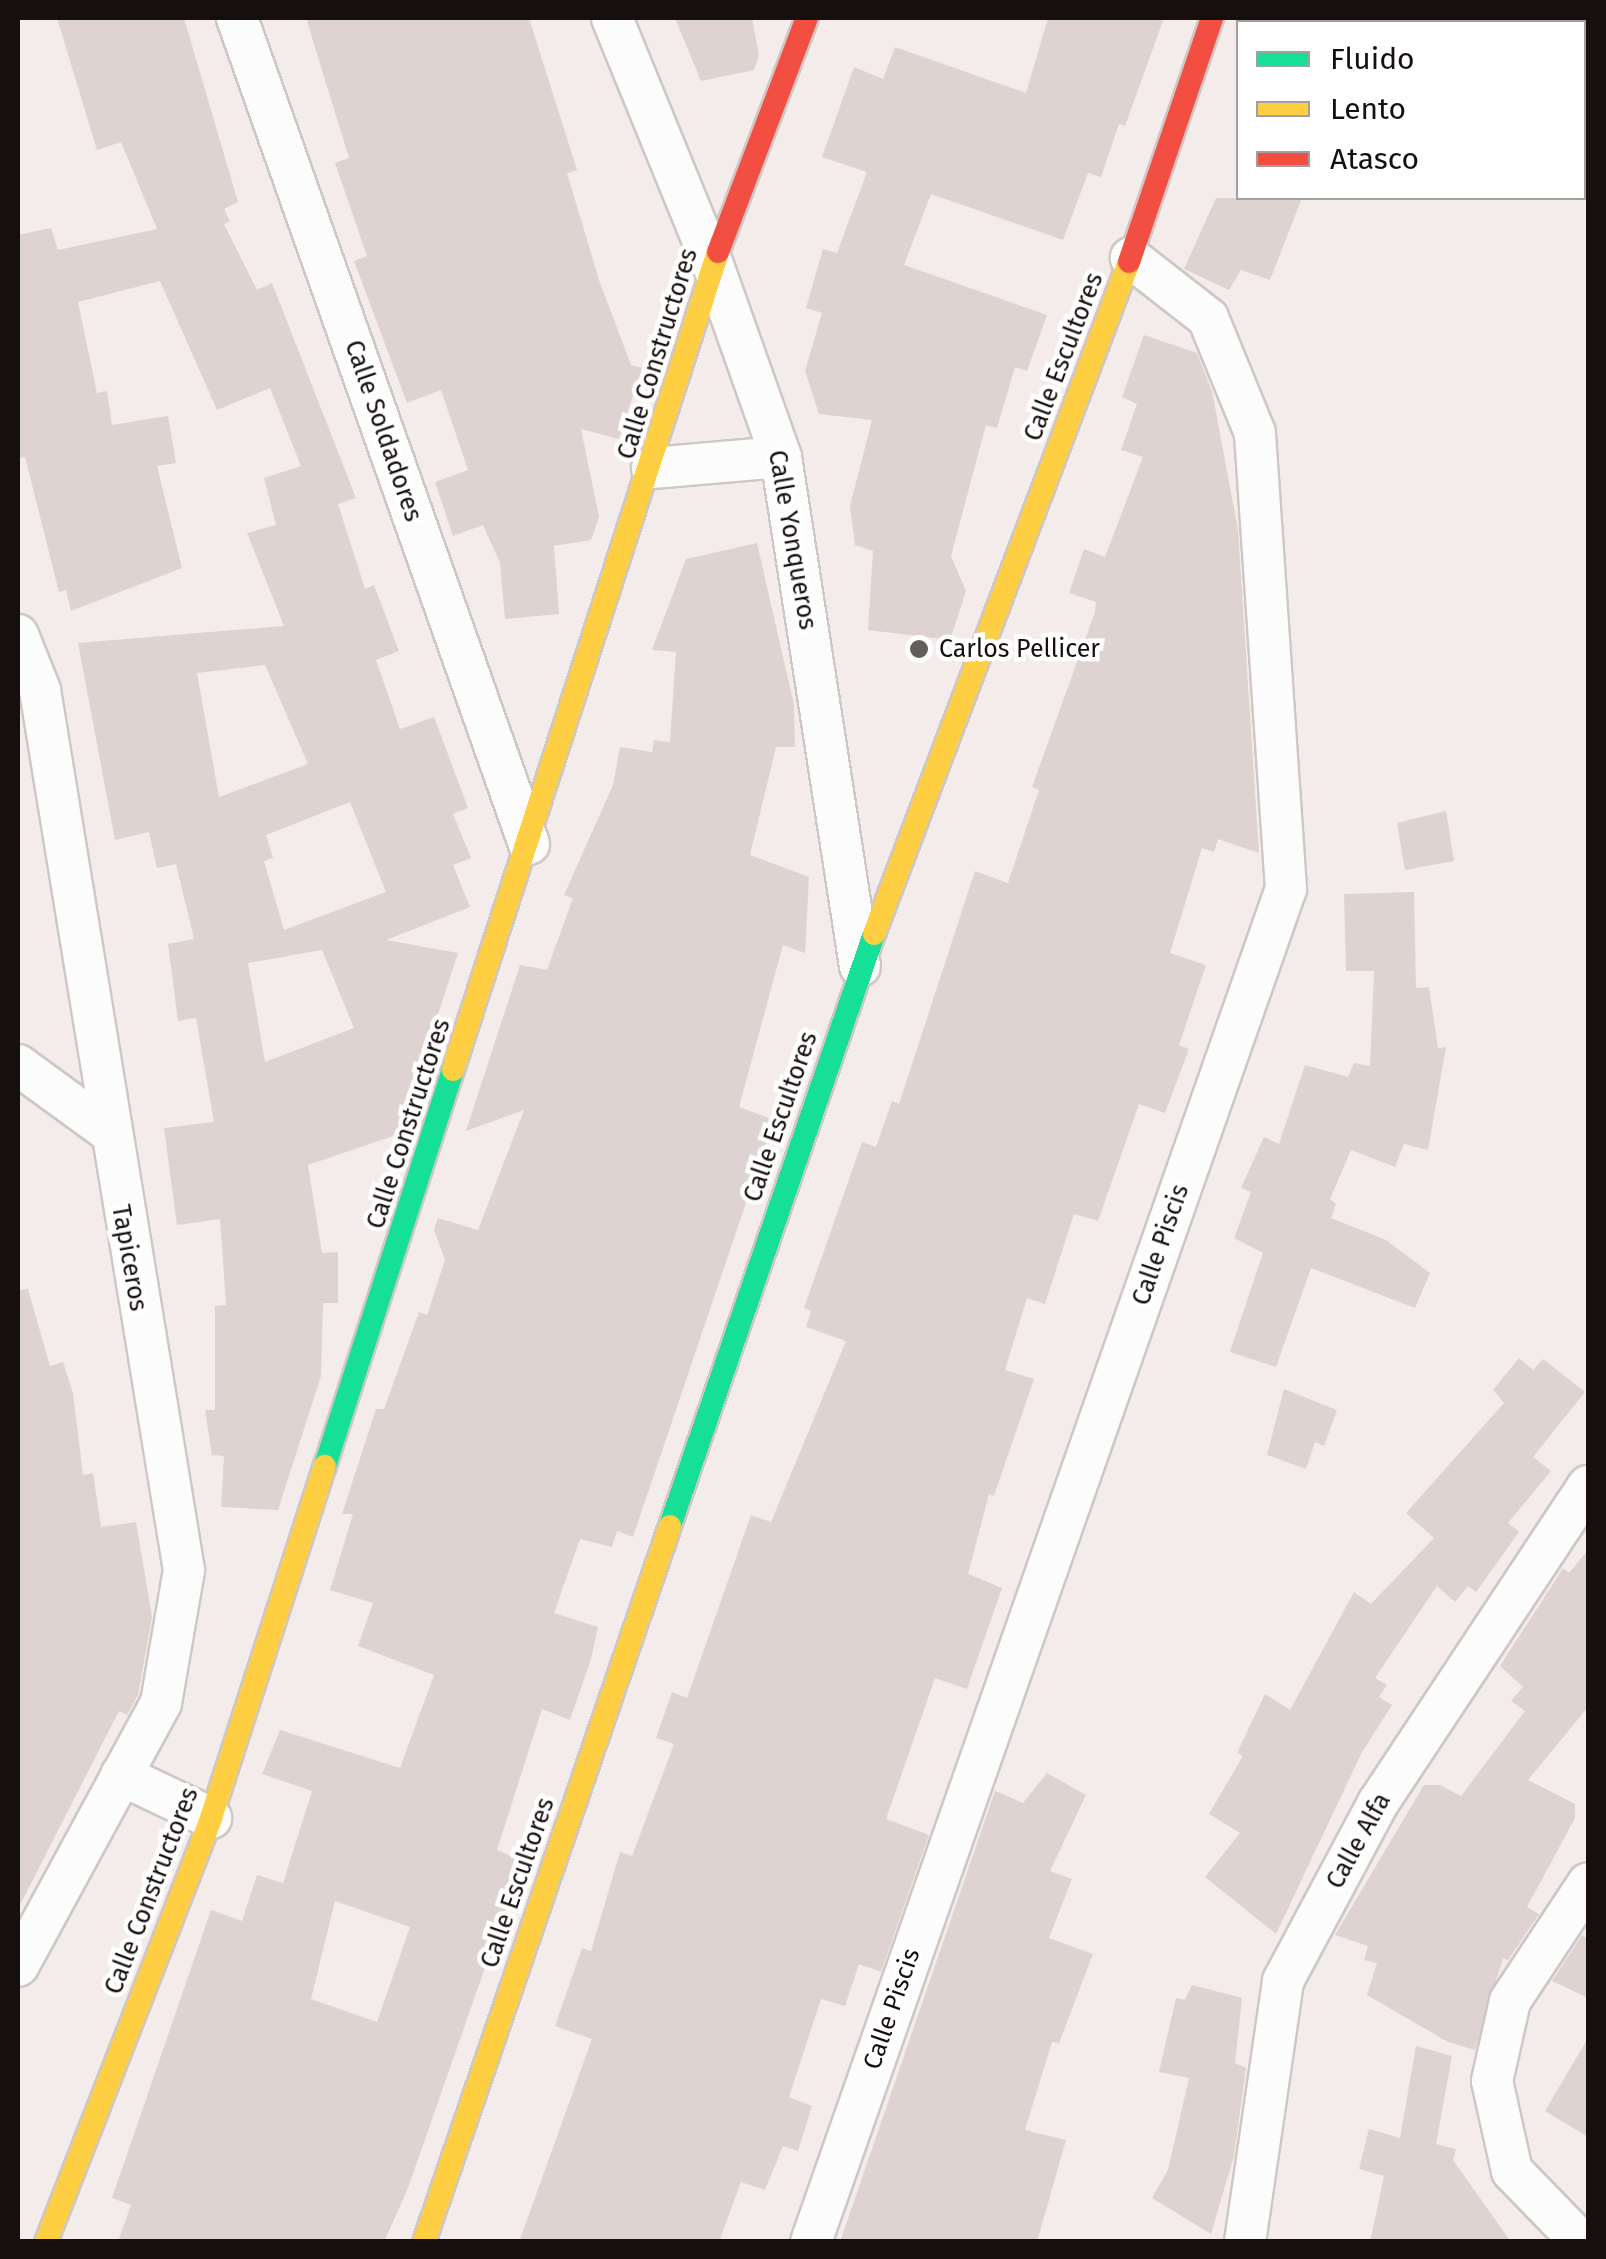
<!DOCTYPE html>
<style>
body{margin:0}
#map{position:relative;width:1606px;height:2259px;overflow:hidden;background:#f4ecea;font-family:"Fira Sans",sans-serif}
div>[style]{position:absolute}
.building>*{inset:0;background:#ded3d0}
.roads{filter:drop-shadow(2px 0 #cec7c5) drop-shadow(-2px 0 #cec7c5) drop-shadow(0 2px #cec7c5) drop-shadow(0 -2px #cec7c5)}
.street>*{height:40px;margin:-20px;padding:0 20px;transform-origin:20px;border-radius:20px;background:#fdfcfc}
.fast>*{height:22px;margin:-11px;padding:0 11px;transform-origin:11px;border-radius:11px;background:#16e098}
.slow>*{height:22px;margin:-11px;padding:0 11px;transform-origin:11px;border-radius:11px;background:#ffcf43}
.jam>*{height:22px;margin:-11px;padding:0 11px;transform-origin:11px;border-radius:11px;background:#f24e42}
.dots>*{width:28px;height:28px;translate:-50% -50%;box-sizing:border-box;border:5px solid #fff;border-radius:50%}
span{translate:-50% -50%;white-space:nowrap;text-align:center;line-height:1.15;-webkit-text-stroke:9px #fff;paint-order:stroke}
.street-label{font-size:25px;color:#15100e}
.poi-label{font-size:25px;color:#15100e}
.left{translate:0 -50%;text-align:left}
.frame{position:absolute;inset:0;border:20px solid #15100e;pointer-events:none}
.legend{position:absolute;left:1236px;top:20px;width:350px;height:180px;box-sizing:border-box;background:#fff;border:2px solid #a19f9f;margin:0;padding:12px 18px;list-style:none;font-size:30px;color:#15100e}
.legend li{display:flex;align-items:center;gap:20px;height:50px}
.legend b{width:50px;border:2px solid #a19f9f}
</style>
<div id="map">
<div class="building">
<i style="clip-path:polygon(evenodd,57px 18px,184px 18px,238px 202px,224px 209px,230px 221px,224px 224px,257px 290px,272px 283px,356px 498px,338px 504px,365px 589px,374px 585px,399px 651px,376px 660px,400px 729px,434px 717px,468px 808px,453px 814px,471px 858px,453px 865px,470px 907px,386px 940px,458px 953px,399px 1134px,308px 1165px,322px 1253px,338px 1252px,338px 1303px,323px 1303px,321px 1376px,278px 1510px,221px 1507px,224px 1456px,212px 1455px,205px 1410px,215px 1410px,215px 1306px,226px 1305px,220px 1219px,177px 1225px,164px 1128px,214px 1122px,196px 1018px,178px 1021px,168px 944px,194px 939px,176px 864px,157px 868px,149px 832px,115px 840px,78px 643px,284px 626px,247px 533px,276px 525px,264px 478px,301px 466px,270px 388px,217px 410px,160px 281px,78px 302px,97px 393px,107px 391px,112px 425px,168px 416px,176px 463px,157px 466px,182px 568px,71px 611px,66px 590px,59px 592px,25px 457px,18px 458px,18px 235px,51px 228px,58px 250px,157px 229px,121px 142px,97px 150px,57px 18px,265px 665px,308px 764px,219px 797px,197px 673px,265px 665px,57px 18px,350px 802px,386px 892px,284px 930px,264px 861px,273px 858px,266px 835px,350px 802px,57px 18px,322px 950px,354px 1028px,265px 1062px,248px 963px,322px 950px)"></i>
<i style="clip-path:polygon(306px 18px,529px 18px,577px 170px,567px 173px,599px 280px,631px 365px,642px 368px,619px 439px,581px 429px,599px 517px,591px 540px,554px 546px,559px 614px,505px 619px,500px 563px,483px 525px,453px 536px,435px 482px,468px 470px,441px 390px,407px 403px,354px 261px,367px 256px,335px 163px,349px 158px)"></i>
<i style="clip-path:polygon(675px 18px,752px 18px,759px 55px,754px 70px,701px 81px)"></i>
<i style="clip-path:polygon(1048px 18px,1164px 18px,1125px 126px,1119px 124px,1101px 177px,1088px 173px,1063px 240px,931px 194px,904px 265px,1047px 315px,1027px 371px,1015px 367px,997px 428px,986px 425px,951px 556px,966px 591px,950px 640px,868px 630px,873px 551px,855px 545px,850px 506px,872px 420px,819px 414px,805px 371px,822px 313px,806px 308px,823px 249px,837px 253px,867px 172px,822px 157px,854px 67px,883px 79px,895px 47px,1026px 93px)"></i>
<i style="clip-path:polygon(1216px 198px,1302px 198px,1270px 280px,1241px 270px,1229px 290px,1184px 269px)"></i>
<i style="clip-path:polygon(1144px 335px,1197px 353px,1212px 391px,1238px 530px,1259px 853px,1218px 839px,1214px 852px,1202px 848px,1170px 953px,1206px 965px,1179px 1045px,1189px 1049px,1165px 1113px,1139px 1104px,1098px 1221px,1074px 1214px,1045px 1304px,1027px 1298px,1005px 1370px,1034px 1379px,994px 1496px,989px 1494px,968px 1574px,1002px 1588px,967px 1689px,935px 1678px,886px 1819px,929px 1835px,881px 1972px,859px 1964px,845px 2006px,821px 1999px,789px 2097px,812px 2106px,798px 2151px,783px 2146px,765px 2190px,741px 2182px,719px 2242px,519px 2242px,592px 2039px,555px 2026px,582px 1948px,591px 1951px,620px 1852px,632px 1856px,674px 1744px,656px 1738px,672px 1692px,687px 1698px,751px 1515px,771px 1522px,846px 1341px,806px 1327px,811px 1311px,804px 1308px,862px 1142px,876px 1147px,892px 1101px,899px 1104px,975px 871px,1008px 883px,1039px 790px,1032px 787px,1095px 612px,1096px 602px,1069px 593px,1084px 549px,1105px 557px,1143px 457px,1121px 450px,1137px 404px,1122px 397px)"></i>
<i style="clip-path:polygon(evenodd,757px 543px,794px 705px,795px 747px,776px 747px,750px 855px,809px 877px,805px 953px,783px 945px,739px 1107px,774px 1120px,633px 1537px,617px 1531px,612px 1547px,580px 1539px,554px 1613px,598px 1627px,591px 1659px,570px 1720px,542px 1709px,497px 1850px,517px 1859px,511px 1874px,517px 1876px,408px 2188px,384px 2242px,118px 2242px,131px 2205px,112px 2198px,211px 1910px,242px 1921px,257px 1875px,283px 1883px,312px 1791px,262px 1774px,280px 1730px,400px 1768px,434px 1675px,358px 1646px,373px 1603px,330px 1590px,353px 1514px,342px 1514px,376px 1409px,384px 1409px,419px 1312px,427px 1315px,445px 1260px,434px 1230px,438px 1218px,478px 1230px,524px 1110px,466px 1131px,520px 965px,547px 970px,573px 898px,564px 895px,613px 785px,620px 747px,652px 752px,654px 740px,670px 742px,676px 652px,652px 650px,686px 559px,757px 543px,335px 1901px,410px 1927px,377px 2022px,311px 1999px,335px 1901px)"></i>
<i style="clip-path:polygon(1446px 811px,1454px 861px,1405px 870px,1397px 823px)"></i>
<i style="clip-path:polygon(1414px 892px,1416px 988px,1429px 987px,1438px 1048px,1446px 1047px,1428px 1150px,1404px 1144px,1395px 1167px,1351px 1150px,1330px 1199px,1336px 1204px,1331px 1218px,1386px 1240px,1430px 1273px,1415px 1308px,1311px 1268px,1276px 1367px,1230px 1352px,1263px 1253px,1234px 1238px,1251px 1192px,1241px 1188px,1264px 1137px,1279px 1144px,1305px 1065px,1348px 1077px,1354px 1063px,1370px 1066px,1374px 971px,1346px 971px,1344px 894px)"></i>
<i style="clip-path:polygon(28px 1289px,50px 1366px,63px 1362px,73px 1393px,83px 1475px,93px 1473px,101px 1527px,136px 1522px,152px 1617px,138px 1695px,127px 1715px,119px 1711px,18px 1909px,18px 1290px)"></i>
<i style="clip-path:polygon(1519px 1358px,1533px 1370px,1543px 1359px,1585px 1392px,1533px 1457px,1551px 1471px,1508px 1523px,1519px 1532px,1476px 1592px,1468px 1586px,1455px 1602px,1437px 1586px,1375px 1678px,1387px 1685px,1379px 1697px,1392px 1705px,1362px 1752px,1276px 1934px,1205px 1877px,1240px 1833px,1209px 1814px,1243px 1756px,1237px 1753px,1265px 1694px,1290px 1710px,1354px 1592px,1371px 1604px,1434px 1538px,1406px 1513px,1504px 1403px,1493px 1390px)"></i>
<i style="clip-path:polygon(1284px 1389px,1337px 1410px,1324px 1446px,1315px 1442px,1306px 1469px,1267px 1455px)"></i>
<i style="clip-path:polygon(1588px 1550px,1588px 1707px,1528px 1780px,1575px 1804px,1575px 1818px,1527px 1907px,1539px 1914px,1508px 1960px,1503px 1958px,1475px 2050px,1448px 2042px,1367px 1995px,1377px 1963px,1364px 1960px,1368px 1946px,1335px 1935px,1424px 1785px,1440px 1785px,1461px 1796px,1525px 1711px,1511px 1701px,1523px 1687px,1500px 1666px,1563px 1568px,1569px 1573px)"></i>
<i style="clip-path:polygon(1047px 1773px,1086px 1795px,1050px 1871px,1072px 1879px,1049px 1938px,1093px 1954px,1059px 2043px,1052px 2042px,1025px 2130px,1066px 2140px,1037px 2242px,840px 2242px,995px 1791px,1023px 1803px)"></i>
<i style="clip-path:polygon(1582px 1935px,1588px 1939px,1588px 1998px,1552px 1981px)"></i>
<i style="clip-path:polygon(1192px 1985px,1242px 1998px,1235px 2063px,1246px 2068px,1234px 2156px,1211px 2234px,1152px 2198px,1168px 2170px,1189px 2078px,1159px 2072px,1176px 1998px,1185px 2000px)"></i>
<i style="clip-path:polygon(1588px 2038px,1588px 2137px,1545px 2111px)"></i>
<i style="clip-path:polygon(1416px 2046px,1452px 2056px,1436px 2144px,1456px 2149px,1453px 2160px,1511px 2242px,1370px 2242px,1384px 2176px,1359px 2169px,1369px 2129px,1400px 2138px)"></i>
</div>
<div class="roads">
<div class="street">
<i style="left:237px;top:18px;width:876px;rotate:70.53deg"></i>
<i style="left:612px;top:18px;width:267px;rotate:67.8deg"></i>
<i style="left:713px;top:265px;width:204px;rotate:70.5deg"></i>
<i style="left:781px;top:457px;width:515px;rotate:81.18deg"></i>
<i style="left:652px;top:468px;width:129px;rotate:-4.9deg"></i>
<i style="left:18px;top:635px;width:59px;rotate:68.2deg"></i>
<i style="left:40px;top:690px;width:892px;rotate:80.71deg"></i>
<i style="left:184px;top:1570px;width:135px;rotate:99.8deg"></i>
<i style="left:161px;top:1703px;width:299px;rotate:118.5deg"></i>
<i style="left:18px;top:1065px;width:110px;rotate:36.1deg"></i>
<i style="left:121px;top:1775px;width:100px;rotate:25.5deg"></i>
<i style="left:811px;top:2242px;width:1434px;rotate:-70.66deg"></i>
<i style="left:1286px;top:889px;width:457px;rotate:-93.9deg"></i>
<i style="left:1255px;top:433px;width:124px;rotate:-112.2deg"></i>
<i style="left:1208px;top:318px;width:98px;rotate:-142.1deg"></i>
<i style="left:1245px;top:2242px;width:264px;rotate:-81.7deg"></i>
<i style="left:1283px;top:1981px;width:202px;rotate:-61.9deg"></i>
<i style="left:1378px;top:1803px;width:380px;rotate:-56.5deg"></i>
<i style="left:1581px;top:2242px;width:99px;rotate:-134.2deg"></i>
<i style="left:1512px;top:2171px;width:92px;rotate:-102.5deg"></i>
<i style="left:1492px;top:2081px;width:82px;rotate:-77.3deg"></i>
<i style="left:1510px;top:2001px;width:141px;rotate:-56.5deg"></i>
</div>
<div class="fast">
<i style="left:325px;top:1466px;width:416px;rotate:-72.1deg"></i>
<i style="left:670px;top:1526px;width:626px;rotate:-70.99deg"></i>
</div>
<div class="slow">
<i style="left:874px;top:934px;width:719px;rotate:-69.22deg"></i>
<i style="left:453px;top:1070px;width:860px;rotate:-72.05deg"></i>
<i style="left:46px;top:2242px;width:455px;rotate:-68.7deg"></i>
<i style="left:211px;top:1818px;width:370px;rotate:-72.1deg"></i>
<i style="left:424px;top:2242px;width:757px;rotate:-71.04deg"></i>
</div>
<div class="jam">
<i style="left:718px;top:252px;width:250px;rotate:-69.2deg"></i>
<i style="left:1129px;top:262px;width:258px;rotate:-71.2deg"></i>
</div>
</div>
<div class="dots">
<i style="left:919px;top:649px;background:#635d5b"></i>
</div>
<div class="street-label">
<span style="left:658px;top:354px;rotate:-73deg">Calle Constructores</span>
<span style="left:1064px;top:357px;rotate:-69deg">Calle Escultores</span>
<span style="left:383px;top:431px;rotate:71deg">Calle Soldadores</span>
<span style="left:792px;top:540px;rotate:80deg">Calle Yonqueros</span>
<span style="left:781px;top:1117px;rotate:-71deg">Calle Escultores</span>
<span style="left:409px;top:1124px;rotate:-72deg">Calle Constructores</span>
<span style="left:1161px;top:1245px;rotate:-71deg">Calle Piscis</span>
<span style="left:129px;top:1258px;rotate:80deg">Tapiceros</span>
<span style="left:1359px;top:1841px;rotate:-61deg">Calle Alfa</span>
<span style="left:518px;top:1883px;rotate:-71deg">Calle Escultores</span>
<span style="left:152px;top:1891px;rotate:-69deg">Calle Constructores</span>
<span style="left:892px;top:2009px;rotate:-71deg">Calle Piscis</span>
</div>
<div class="poi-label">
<span class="left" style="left:939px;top:649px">Carlos Pellicer</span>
</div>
<div class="frame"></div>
<ul class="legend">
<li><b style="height:12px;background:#16e098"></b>Fluido</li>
<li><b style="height:12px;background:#ffcf43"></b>Lento</li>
<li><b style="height:12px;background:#f24e42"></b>Atasco</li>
</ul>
</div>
